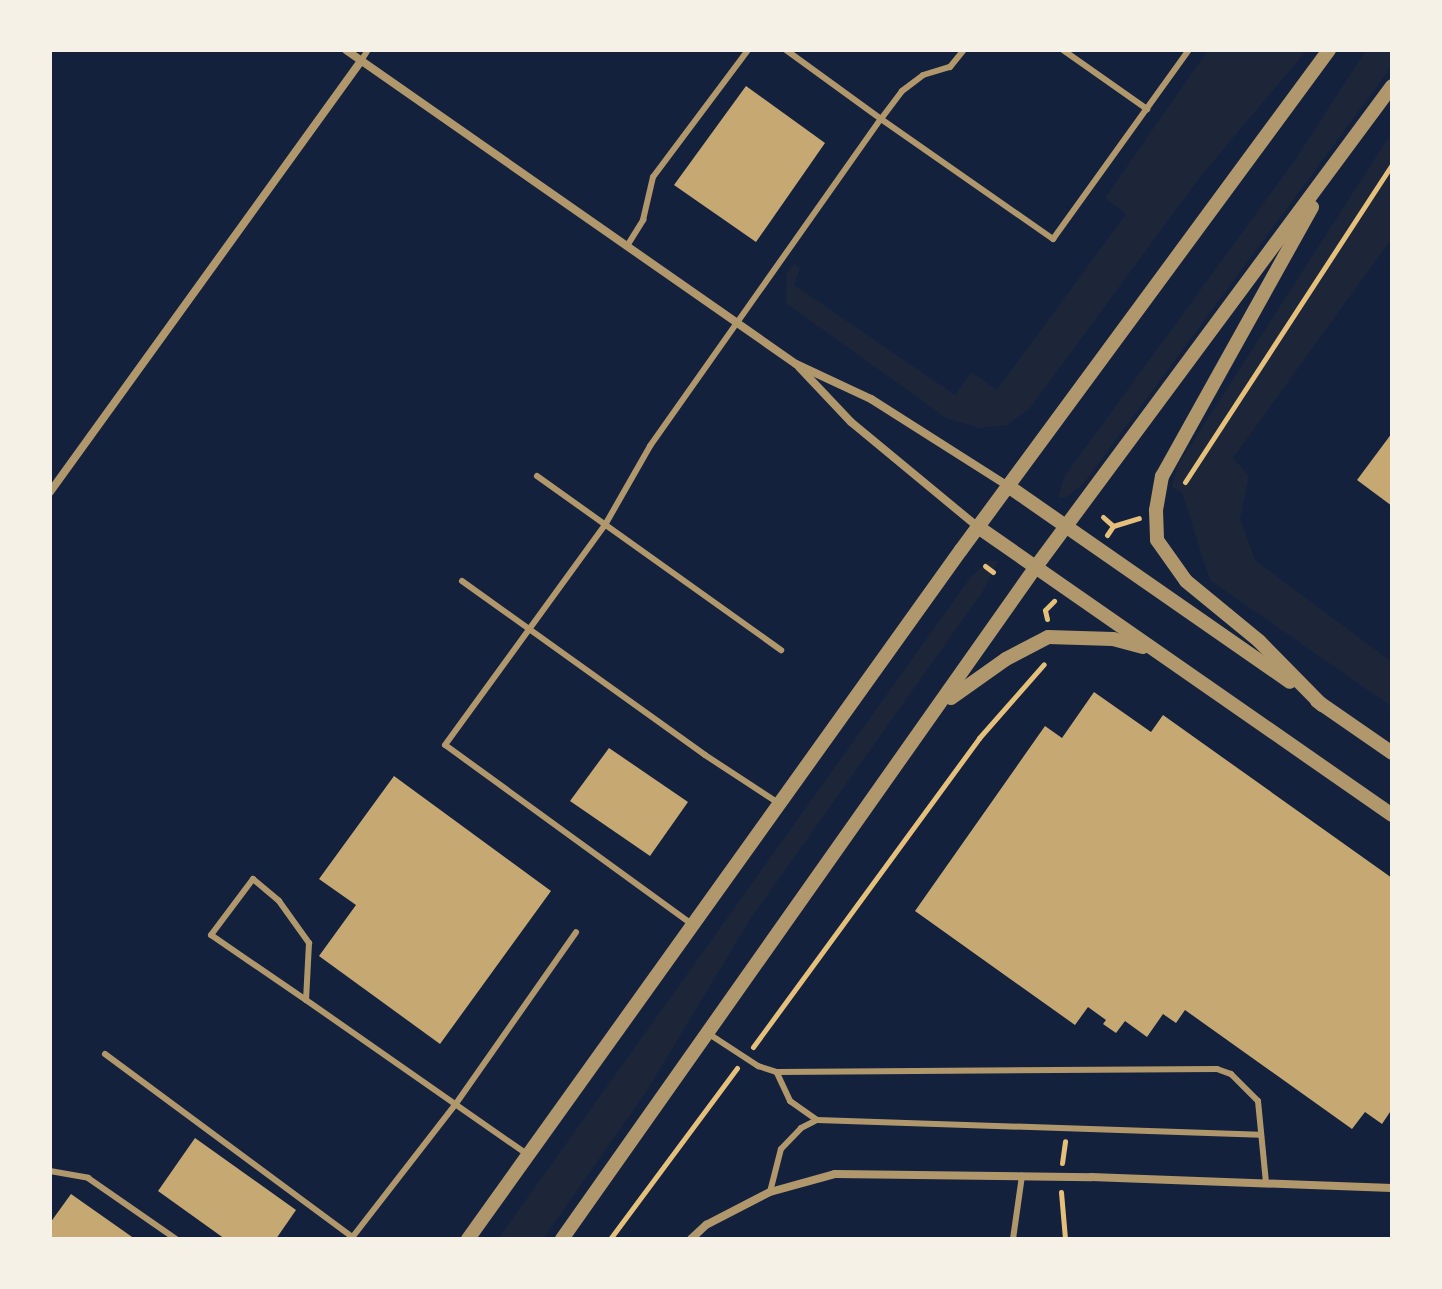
<!DOCTYPE html>
<style>
body{margin:0}
#map{position:relative;width:1442px;height:1289px;overflow:hidden;background:#14213d;font-family:"Alegreya Sans",sans-serif}
div>[style]{position:absolute}
.green>*{inset:0;background:#1d2539}
.building>*{inset:0;background:#c6a872}
.path>*{height:5px;margin:-2.5px;padding:0 2.5px;transform-origin:2.5px;border-radius:2.5px;background:#e5c07b}
.service>*{height:6px;margin:-3px;padding:0 3px;transform-origin:3px;border-radius:3px;background:#b1986c}
.minor>*{height:8px;margin:-4px;padding:0 4px;transform-origin:4px;border-radius:4px;background:#b1986c}
.tertiary>*{height:14px;margin:-7px;padding:0 7px;transform-origin:7px;border-radius:7px;background:#b1986c}
span{translate:-50% -50%;white-space:nowrap;text-align:center;line-height:1.15;-webkit-text-stroke:6px #f6f1e7;paint-order:stroke}
.frame{position:absolute;inset:0;border:52px solid #f6f1e7;pointer-events:none}
</style>
<div id="map">
<div class="green">
<i style="clip-path:polygon(1208px 50px,1307px 50px,1200px 177px,1030px 408px,1007px 425px,979px 428px,946px 418px,786px 303px,787px 273px,794px 264px,800px 268px,794px 285px,955px 395px,971px 372px,997px 390px,1126px 214px,1105px 198px)"></i>
<i style="clip-path:polygon(1366px 50px,1392px 50px,1392px 66px,1084px 483px,1067px 497px,1058px 498px,1064px 477px,1295px 160px)"></i>
<i style="clip-path:polygon(1392px 132px,1392px 238px,1233px 458px,1249px 476px,1240px 519px,1255px 560px,1392px 662px,1392px 707px,1210px 580px,1182px 493px,1172px 487px,1178px 465px)"></i>
<i style="clip-path:polygon(988px 561px,998px 561px,983px 591px,751px 918px,646px 1092px,543px 1239px,498px 1239px,970px 578px)"></i>
</div>
<div class="building">
<i style="clip-path:polygon(746px 86px,825px 143px,756px 242px,674px 185px)"></i>
<i style="clip-path:polygon(1392px 433px,1392px 506px,1357px 480px)"></i>
<i style="clip-path:polygon(1094px 692px,1151px 732px,1163px 715px,1392px 878px,1392px 1109px,1382px 1124px,1365px 1112px,1352px 1129px,1185px 1010px,1176px 1023px,1163px 1014px,1147px 1037px,1125px 1021px,1116px 1033px,1103px 1024px,1106px 1020px,1088px 1007px,1075px 1025px,915px 911px,1045px 726px,1062px 738px)"></i>
<i style="clip-path:polygon(609px 748px,688px 802px,650px 856px,570px 801px)"></i>
<i style="clip-path:polygon(394px 776px,551px 891px,440px 1044px,319px 956px,356px 905px,319px 879px)"></i>
<i style="clip-path:polygon(195px 1138px,296px 1210px,276px 1239px,225px 1239px,158px 1191px)"></i>
<i style="clip-path:polygon(71px 1194px,135px 1239px,50px 1239px,50px 1223px)"></i>
</div>
<div class="path">
<i style="left:1185px;top:482px;width:379px;rotate:-56.9deg"></i>
<i style="left:1103px;top:517px;width:13px;rotate:42deg"></i>
<i style="left:1107px;top:535px;width:11px;rotate:-56deg"></i>
<i style="left:1113px;top:526px;width:27px;rotate:-17deg"></i>
<i style="left:985px;top:566px;width:10px;rotate:37deg"></i>
<i style="left:1047px;top:619px;width:9px;rotate:-103deg"></i>
<i style="left:1045px;top:610px;width:13px;rotate:-45deg"></i>
<i style="left:753px;top:1047px;width:383px;rotate:-53.8deg"></i>
<i style="left:979px;top:738px;width:98px;rotate:-48.7deg"></i>
<i style="left:1062px;top:1163px;width:22px;rotate:-82deg"></i>
<i style="left:1061px;top:1192px;width:47px;rotate:85.1deg"></i>
<i style="left:610px;top:1239px;width:213px;rotate:-53.4deg"></i>
</div>
<div class="service">
<i style="left:786px;top:50px;width:117px;rotate:36deg"></i>
<i style="left:881px;top:119px;width:35px;rotate:-53deg"></i>
<i style="left:902px;top:91px;width:26px;rotate:-37deg"></i>
<i style="left:923px;top:75px;width:28px;rotate:-17deg"></i>
<i style="left:950px;top:67px;width:22px;rotate:-51deg"></i>
<i style="left:1063px;top:50px;width:103px;rotate:35.1deg"></i>
<i style="left:361px;top:61px;width:13px;rotate:-58deg"></i>
<i style="left:627px;top:246px;width:31px;rotate:-58deg"></i>
<i style="left:643px;top:220px;width:44px;rotate:-76.9deg"></i>
<i style="left:653px;top:177px;width:159px;rotate:-53.2deg"></i>
<i style="left:537px;top:476px;width:300px;rotate:35.5deg"></i>
<i style="left:462px;top:581px;width:299px;rotate:35.6deg"></i>
<i style="left:705px;top:755px;width:90px;rotate:33.2deg"></i>
<i style="left:693px;top:925px;width:306px;rotate:-144deg"></i>
<i style="left:445px;top:745px;width:272px;rotate:-54deg"></i>
<i style="left:605px;top:525px;width:91px;rotate:-60.3deg"></i>
<i style="left:650px;top:446px;width:400px;rotate:-54.8deg"></i>
<i style="left:881px;top:119px;width:210px;rotate:34.9deg"></i>
<i style="left:1053px;top:239px;width:233px;rotate:-54.3deg"></i>
<i style="left:306px;top:1000px;width:115px;rotate:-145.6deg"></i>
<i style="left:211px;top:935px;width:70px;rotate:-53.1deg"></i>
<i style="left:253px;top:879px;width:34px;rotate:40deg"></i>
<i style="left:279px;top:901px;width:52px;rotate:54.5deg"></i>
<i style="left:309px;top:943px;width:57px;rotate:93deg"></i>
<i style="left:306px;top:1000px;width:271px;rotate:34.9deg"></i>
<i style="left:709px;top:1034px;width:59px;rotate:33.1deg"></i>
<i style="left:758px;top:1066px;width:20px;rotate:18deg"></i>
<i style="left:777px;top:1072px;width:440px;rotate:-0.4deg"></i>
<i style="left:1217px;top:1069px;width:15px;rotate:20deg"></i>
<i style="left:1231px;top:1074px;width:38px;rotate:45deg"></i>
<i style="left:1258px;top:1101px;width:81px;rotate:84.4deg"></i>
<i style="left:105px;top:1054px;width:307px;rotate:36.5deg"></i>
<i style="left:777px;top:1073px;width:31px;rotate:65deg"></i>
<i style="left:790px;top:1101px;width:33px;rotate:35deg"></i>
<i style="left:50px;top:1171px;width:39px;rotate:10deg"></i>
<i style="left:88px;top:1178px;width:107px;rotate:34.7deg"></i>
<i style="left:770px;top:1192px;width:44px;rotate:-75.7deg"></i>
<i style="left:781px;top:1149px;width:29px;rotate:-46deg"></i>
<i style="left:801px;top:1128px;width:18px;rotate:-27deg"></i>
<i style="left:817px;top:1120px;width:443px;rotate:1.9deg"></i>
<i style="left:351px;top:1239px;width:170px;rotate:-52.2deg"></i>
<i style="left:455px;top:1105px;width:211px;rotate:-55deg"></i>
<i style="left:1013px;top:1239px;width:64px;rotate:-81.9deg"></i>
</div>
<div class="minor">
<i style="left:346px;top:50px;width:549px;rotate:34.91deg"></i>
<i style="left:796px;top:364px;width:83px;rotate:25deg"></i>
<i style="left:871px;top:399px;width:162px;rotate:32.4deg"></i>
<i style="left:799px;top:367px;width:76px;rotate:46.6deg"></i>
<i style="left:851px;top:422px;width:165px;rotate:39.6deg"></i>
<i style="left:50px;top:492px;width:531px;rotate:-54.19deg"></i>
<i style="left:691px;top:1239px;width:21px;rotate:-43deg"></i>
<i style="left:706px;top:1225px;width:72px;rotate:-27.3deg"></i>
<i style="left:770px;top:1192px;width:67px;rotate:-15.5deg"></i>
<i style="left:835px;top:1174px;width:256px;rotate:0.7deg"></i>
<i style="left:1091px;top:1177px;width:301px;rotate:2.1deg"></i>
</div>
<div class="tertiary">
<i style="left:1312px;top:207px;width:308px;rotate:119.1deg"></i>
<i style="left:1162px;top:476px;width:35px;rotate:100deg"></i>
<i style="left:1156px;top:510px;width:30px;rotate:88deg"></i>
<i style="left:1157px;top:540px;width:50px;rotate:54.7deg"></i>
<i style="left:1186px;top:581px;width:94px;rotate:39.4deg"></i>
<i style="left:1259px;top:641px;width:90px;rotate:45.5deg"></i>
<i style="left:1008px;top:486px;width:343px;rotate:34.8deg"></i>
<i style="left:978px;top:527px;width:504px;rotate:34.82deg"></i>
<i style="left:951px;top:698px;width:67px;rotate:-35.3deg"></i>
<i style="left:1006px;top:659px;width:47px;rotate:-27.6deg"></i>
<i style="left:1048px;top:637px;width:65px;rotate:1.8deg"></i>
<i style="left:1113px;top:639px;width:31px;rotate:15deg"></i>
<i style="left:1317px;top:701px;width:91px;rotate:34.7deg"></i>
<i style="left:468px;top:1239px;width:847px;rotate:-54.42deg"></i>
<i style="left:961px;top:550px;width:621px;rotate:-53.65deg"></i>
<i style="left:562px;top:1239px;width:821px;rotate:-54.82deg"></i>
<i style="left:1035px;top:568px;width:600px;rotate:-53.47deg"></i>
</div>
<div class="frame"></div>
</div>
